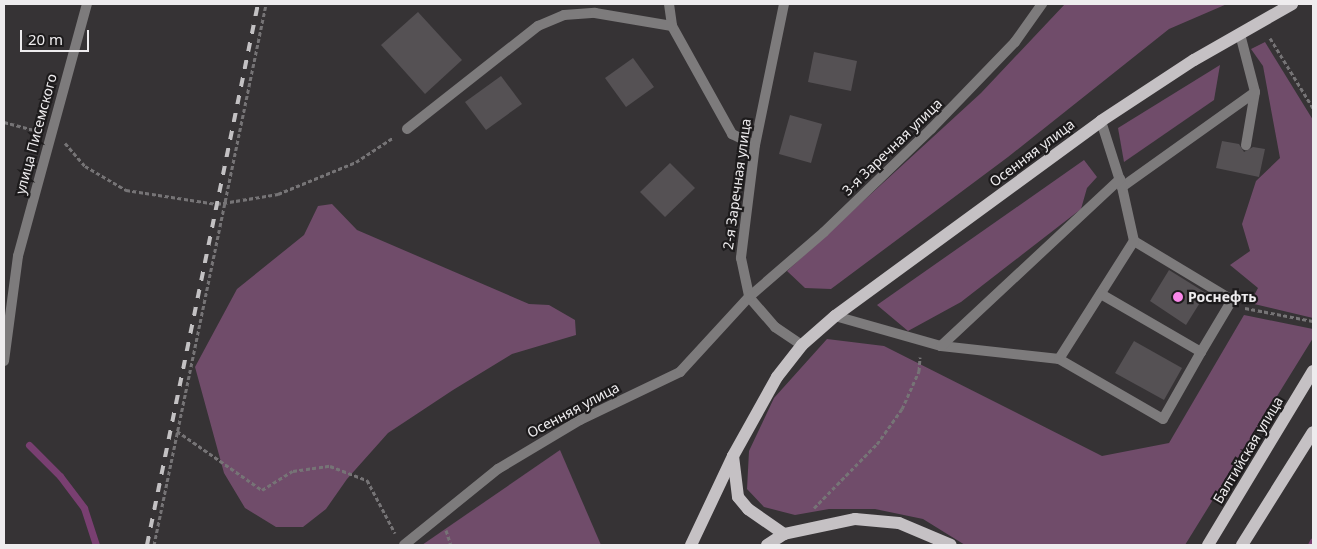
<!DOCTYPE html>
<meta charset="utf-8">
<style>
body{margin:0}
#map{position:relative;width:1317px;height:549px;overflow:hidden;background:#363335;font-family:"Noto Sans",sans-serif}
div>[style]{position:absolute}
.green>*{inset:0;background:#704c6a}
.stream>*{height:7px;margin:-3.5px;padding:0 3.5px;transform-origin:3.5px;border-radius:3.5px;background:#793f71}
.building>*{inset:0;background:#555154}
.path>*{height:3px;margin-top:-1.5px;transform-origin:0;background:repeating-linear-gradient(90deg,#767476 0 4px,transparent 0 6.5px)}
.lane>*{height:10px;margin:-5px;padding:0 5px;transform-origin:5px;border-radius:5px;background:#7d7b7c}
.street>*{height:10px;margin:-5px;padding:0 5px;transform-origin:5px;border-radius:5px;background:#7d7b7c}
.primary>*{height:12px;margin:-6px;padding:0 6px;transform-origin:6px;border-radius:6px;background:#c5c1c4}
.rail>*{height:4px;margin-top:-2px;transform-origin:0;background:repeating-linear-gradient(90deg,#c3c1c3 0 9px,transparent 0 18px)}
.dots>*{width:14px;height:14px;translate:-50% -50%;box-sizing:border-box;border:2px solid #1d1b1c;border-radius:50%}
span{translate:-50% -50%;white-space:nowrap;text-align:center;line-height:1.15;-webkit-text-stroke:4.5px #1d1b1c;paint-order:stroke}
.street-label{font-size:14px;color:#eeecee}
.poi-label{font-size:14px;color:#eeecee;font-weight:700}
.left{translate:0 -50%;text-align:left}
.frame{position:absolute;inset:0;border:5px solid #eeecee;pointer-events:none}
.scale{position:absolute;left:20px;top:30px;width:69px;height:22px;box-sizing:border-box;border:2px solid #eeecee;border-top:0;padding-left:6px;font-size:15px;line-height:18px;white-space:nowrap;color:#eeecee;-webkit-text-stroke:4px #1d1b1c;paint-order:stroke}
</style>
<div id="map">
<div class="green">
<i style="clip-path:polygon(1065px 4px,1227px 4px,1169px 29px,1008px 157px,831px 289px,805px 288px,787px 271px,981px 93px)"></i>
<i style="clip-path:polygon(1265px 42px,1313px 120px,1313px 318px,1250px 303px,1258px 288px,1230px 265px,1250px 251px,1242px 224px,1256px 181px,1280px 158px,1263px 66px,1251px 49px)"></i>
<i style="clip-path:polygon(1220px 65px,1214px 100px,1124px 162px,1118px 128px)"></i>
<i style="clip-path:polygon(1084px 160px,1097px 177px,1087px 188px,1081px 209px,961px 302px,908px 331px,877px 305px)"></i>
<i style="clip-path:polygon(332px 204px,357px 230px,529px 304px,549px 305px,575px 320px,576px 335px,512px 354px,453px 390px,388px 433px,347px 479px,326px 509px,303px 527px,276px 527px,245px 508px,224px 473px,195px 367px,237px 289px,304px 235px,318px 206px)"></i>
<i style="clip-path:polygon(1244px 315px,1313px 329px,1313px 338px,1185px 545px,965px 545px,923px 519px,875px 509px,829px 509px,795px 515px,764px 507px,747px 489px,749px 451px,774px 398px,827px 339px,884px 346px,1102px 456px,1169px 443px)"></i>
<i style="clip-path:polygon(560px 450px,601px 545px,422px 545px)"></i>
</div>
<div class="stream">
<i style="left:29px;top:445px;width:44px;rotate:45deg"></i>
<i style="left:60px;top:476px;width:40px;rotate:53deg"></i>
<i style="left:84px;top:508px;width:39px;rotate:72deg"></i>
<i style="left:1311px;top:545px;width:4px;rotate:-63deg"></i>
</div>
<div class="building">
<i style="clip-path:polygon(418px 12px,462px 60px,425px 94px,381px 45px)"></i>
<i style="clip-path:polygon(814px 52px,857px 61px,851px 91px,808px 82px)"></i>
<i style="clip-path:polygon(633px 58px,654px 87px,626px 107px,605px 78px)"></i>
<i style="clip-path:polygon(501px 76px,522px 104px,486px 130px,465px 102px)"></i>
<i style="clip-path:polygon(790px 115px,822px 124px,811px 163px,779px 154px)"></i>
<i style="clip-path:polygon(1222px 141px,1239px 144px,1244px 152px,1253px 147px,1265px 149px,1259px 177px,1216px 168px)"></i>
<i style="clip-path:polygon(670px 163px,695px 188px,665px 217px,640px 192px)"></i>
<i style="clip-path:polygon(1169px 270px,1206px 293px,1186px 325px,1150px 301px)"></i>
<i style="clip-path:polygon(1134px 341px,1182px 368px,1164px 400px,1115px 373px)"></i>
</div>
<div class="path">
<i style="left:1270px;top:38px;width:82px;rotate:58.4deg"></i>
<i style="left:4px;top:122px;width:34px;rotate:15deg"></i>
<i style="left:65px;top:143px;width:30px;rotate:49deg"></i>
<i style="left:85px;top:166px;width:48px;rotate:30.3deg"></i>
<i style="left:126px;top:190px;width:92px;rotate:8.7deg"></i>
<i style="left:217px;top:204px;width:62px;rotate:-9.3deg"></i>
<i style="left:278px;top:194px;width:84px;rotate:-22.3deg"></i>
<i style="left:356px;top:162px;width:45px;rotate:-33.3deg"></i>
<i style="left:1245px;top:308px;width:69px;rotate:10.8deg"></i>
<i style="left:177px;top:431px;width:103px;rotate:34.8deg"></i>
<i style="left:262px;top:490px;width:36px;rotate:-32deg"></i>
<i style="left:293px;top:471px;width:37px;rotate:-8deg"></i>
<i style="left:330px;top:466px;width:40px;rotate:21deg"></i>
<i style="left:367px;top:480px;width:60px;rotate:62.2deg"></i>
<i style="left:814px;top:508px;width:90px;rotate:-45.5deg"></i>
<i style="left:877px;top:444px;width:43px;rotate:-54.5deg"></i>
<i style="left:902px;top:409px;width:42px;rotate:-65.9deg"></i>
<i style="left:919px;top:371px;width:14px;rotate:-86deg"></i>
<i style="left:446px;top:530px;width:16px;rotate:72deg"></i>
<i style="left:154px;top:545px;width:552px;rotate:-78.3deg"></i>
</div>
<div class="lane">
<i style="left:1240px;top:34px;width:60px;rotate:75.5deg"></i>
<i style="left:1255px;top:92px;width:54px;rotate:99.6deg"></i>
<i style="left:1122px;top:187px;width:163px;rotate:-35.5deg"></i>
<i style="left:1134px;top:241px;width:114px;rotate:31deg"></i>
<i style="left:1232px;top:300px;width:61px;rotate:120.8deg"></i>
<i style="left:835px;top:316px;width:110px;rotate:15.8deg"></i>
<i style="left:941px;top:346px;width:119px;rotate:6.3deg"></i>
<i style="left:1059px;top:359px;width:140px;rotate:-57.6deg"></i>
<i style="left:1134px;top:241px;width:55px;rotate:-102.5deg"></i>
<i style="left:1122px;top:187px;width:69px;rotate:-107.7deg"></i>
<i style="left:941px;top:346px;width:245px;rotate:-43deg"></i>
<i style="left:1059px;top:359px;width:120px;rotate:30deg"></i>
<i style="left:1163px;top:419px;width:77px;rotate:-60.4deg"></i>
<i style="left:1201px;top:352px;width:116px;rotate:-149.9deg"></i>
</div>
<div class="street">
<i style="left:669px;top:4px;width:22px;rotate:82deg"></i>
<i style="left:672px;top:26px;width:124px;rotate:60.9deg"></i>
<i style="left:732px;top:134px;width:25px;rotate:26deg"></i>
<i style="left:784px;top:4px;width:144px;rotate:101.6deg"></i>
<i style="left:755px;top:145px;width:114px;rotate:97.1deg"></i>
<i style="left:741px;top:258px;width:40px;rotate:78deg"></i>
<i style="left:749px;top:297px;width:40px;rotate:49deg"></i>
<i style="left:775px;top:327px;width:32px;rotate:34deg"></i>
<i style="left:407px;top:129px;width:167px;rotate:-38.2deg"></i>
<i style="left:538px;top:26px;width:28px;rotate:-23deg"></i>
<i style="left:564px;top:15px;width:31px;rotate:-4deg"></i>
<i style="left:595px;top:13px;width:78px;rotate:9.6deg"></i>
<i style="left:4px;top:361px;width:106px;rotate:-82.4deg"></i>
<i style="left:18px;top:256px;width:261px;rotate:-74.7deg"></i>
<i style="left:404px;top:545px;width:121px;rotate:-39deg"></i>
<i style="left:498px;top:469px;width:96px;rotate:-30.9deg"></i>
<i style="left:580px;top:420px;width:111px;rotate:-25.6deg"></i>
<i style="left:680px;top:372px;width:102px;rotate:-47.4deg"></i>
<i style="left:749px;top:297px;width:99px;rotate:-40.9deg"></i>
<i style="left:824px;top:232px;width:149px;rotate:-43.9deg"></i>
<i style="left:931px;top:129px;width:121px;rotate:-46deg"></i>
<i style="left:1015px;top:42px;width:47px;rotate:-54.6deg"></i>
</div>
<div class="primary">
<i style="left:733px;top:456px;width:41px;rotate:83deg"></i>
<i style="left:738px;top:497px;width:16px;rotate:50deg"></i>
<i style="left:748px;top:509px;width:44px;rotate:34.8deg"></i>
<i style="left:691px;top:545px;width:98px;rotate:-64.7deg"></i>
<i style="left:733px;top:456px;width:90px;rotate:-60.9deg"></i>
<i style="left:777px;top:377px;width:41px;rotate:-52deg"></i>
<i style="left:802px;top:345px;width:44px;rotate:-41.3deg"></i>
<i style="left:835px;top:316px;width:330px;rotate:-36.2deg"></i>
<i style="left:1101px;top:121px;width:111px;rotate:-33.3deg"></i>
<i style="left:1194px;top:60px;width:113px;rotate:-29.7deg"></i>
<i style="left:767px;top:545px;width:20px;rotate:-33deg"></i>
<i style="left:784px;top:534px;width:73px;rotate:-11.9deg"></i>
<i style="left:855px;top:519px;width:44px;rotate:5.2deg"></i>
<i style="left:899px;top:523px;width:56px;rotate:22.9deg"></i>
<i style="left:1208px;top:545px;width:203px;rotate:-58.9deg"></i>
<i style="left:1242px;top:545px;width:133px;rotate:-57.9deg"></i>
</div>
<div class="rail">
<i style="left:147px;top:545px;width:552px;rotate:-78.41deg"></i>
</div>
<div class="dots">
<i style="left:1178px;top:297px;background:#f987e9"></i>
</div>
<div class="street-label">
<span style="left:36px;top:134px;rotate:-75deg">улица Писемского</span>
<span style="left:892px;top:147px;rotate:-44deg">3-я Заречная улица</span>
<span style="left:1032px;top:153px;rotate:-37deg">Осенняя улица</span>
<span style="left:737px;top:184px;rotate:-82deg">2-я Заречная улица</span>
<span style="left:573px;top:410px;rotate:-28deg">Осенняя улица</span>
<span style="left:1248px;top:450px;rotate:-59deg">Балтийская улица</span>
</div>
<div class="poi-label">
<span class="left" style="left:1188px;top:297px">Роснефть</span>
</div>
<div class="frame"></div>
<div class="scale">20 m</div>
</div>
